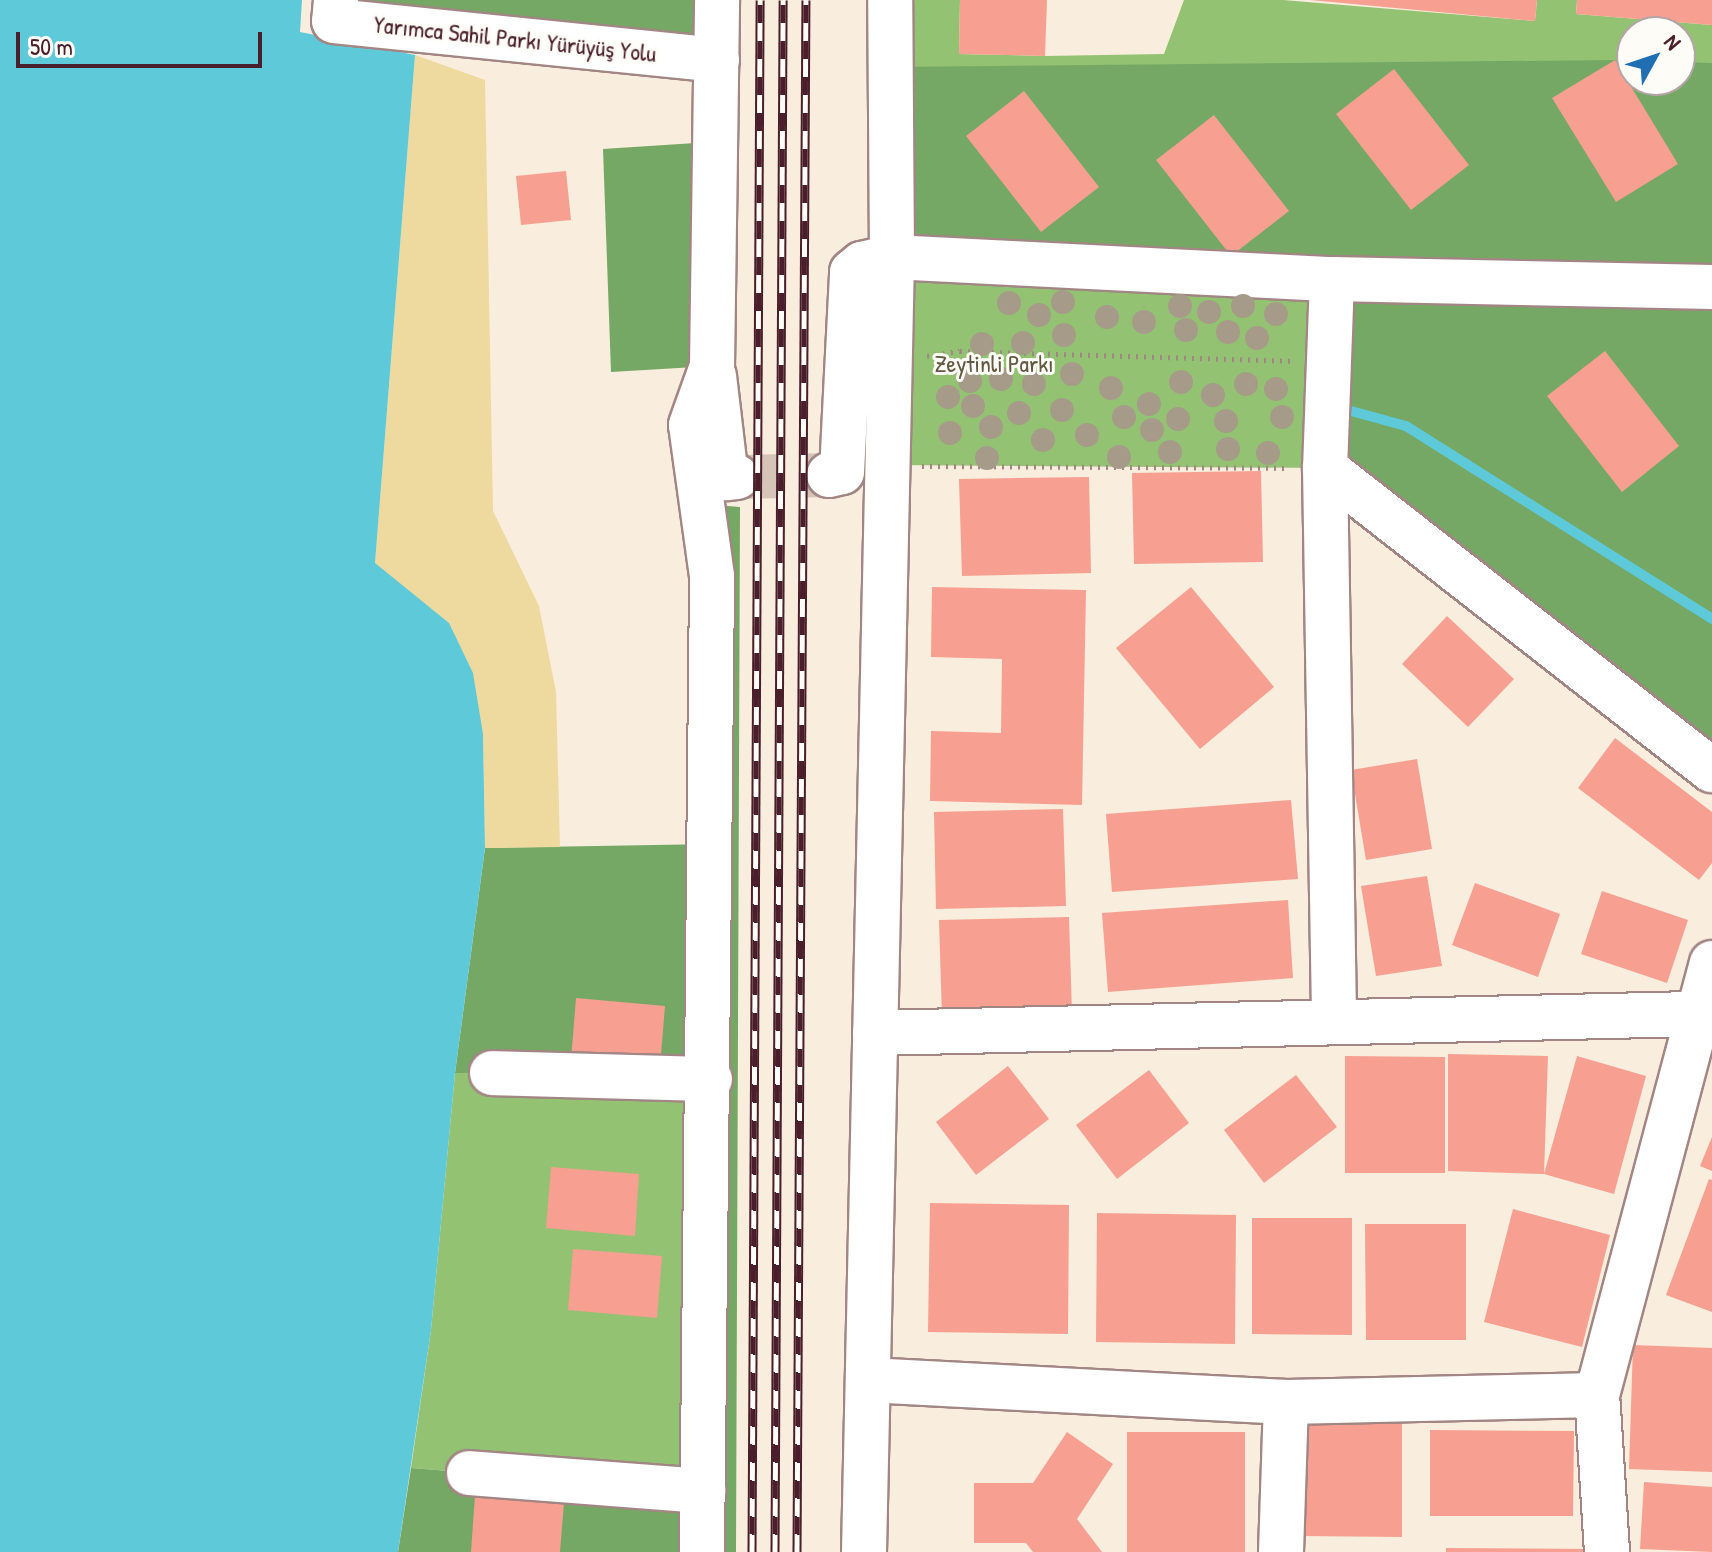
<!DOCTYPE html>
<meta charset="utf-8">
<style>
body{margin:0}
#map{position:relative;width:1712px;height:1552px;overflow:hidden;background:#f9eddd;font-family:"Patrick Hand",sans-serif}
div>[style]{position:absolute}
.green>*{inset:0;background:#92c272}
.forest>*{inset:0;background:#75a864}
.sand>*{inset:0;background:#eeda9e}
.water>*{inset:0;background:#5ec9d9}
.stream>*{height:10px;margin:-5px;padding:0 5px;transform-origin:5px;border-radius:5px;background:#5ec9d9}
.building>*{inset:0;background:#f79f90}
.minor-tunnel>*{height:44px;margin-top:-22px;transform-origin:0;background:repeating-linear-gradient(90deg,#d6c4b9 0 44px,transparent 0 66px)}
.path>*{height:5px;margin-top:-2.5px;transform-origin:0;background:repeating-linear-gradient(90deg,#a28684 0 2px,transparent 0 8px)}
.roads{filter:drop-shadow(2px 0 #a28684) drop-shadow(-2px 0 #a28684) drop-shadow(0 2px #a28684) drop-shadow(0 -2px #a28684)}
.minor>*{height:44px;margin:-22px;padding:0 22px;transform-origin:22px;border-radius:22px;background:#fff}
.rail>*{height:9px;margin-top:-4.5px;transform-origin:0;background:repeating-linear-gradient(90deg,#fdfcf7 0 18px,#4a1f2b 0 36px);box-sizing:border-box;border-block:2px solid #4a1f2b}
.trees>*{width:24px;height:24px;margin:-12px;border-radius:50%;background:#a69b89}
span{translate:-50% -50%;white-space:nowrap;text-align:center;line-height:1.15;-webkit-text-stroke:6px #fdfcf7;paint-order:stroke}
.street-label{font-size:24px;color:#4a1f2b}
.park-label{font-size:24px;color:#635844}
.north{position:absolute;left:1616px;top:16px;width:80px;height:80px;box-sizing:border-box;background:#fdfcf7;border:2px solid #b5a4a5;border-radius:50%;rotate:50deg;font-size:22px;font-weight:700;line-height:32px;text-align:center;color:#4a1f2b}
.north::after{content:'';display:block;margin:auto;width:28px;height:36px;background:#1f6fb2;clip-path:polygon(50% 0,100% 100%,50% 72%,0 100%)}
.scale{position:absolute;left:16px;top:32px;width:246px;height:36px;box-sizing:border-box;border:4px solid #4a1f2b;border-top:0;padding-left:10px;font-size:24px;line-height:28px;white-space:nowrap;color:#4a1f2b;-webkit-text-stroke:6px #fdfcf7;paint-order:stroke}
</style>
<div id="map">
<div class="green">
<i style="clip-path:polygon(892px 0,960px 0,959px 54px,1045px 56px,1164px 54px,1184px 0,1283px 0,1535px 21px,1537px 0,1577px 0,1576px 14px,1712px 25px,1712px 78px,1680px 78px,1680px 32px,1632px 32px,1632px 76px,891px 67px)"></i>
<i style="clip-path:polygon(892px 257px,1332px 279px,1325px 468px,888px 465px)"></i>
<i style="clip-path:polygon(455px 1073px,710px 1079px,703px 1491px,411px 1468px,431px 1330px)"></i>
</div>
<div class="forest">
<i style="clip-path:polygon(339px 0,717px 0,717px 60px)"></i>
<i style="clip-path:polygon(1615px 60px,1632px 60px,1632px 80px,1680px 80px,1680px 62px,1712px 63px,1712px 770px,1325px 468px,1332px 279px,892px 257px,891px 67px)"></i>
<i style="clip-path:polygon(711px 142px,712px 366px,611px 372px,603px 149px)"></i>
<i style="clip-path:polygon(702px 504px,740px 507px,736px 1552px,398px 1552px,411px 1468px,702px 1491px,710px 1080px,455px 1073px,485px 848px,713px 844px)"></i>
</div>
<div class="sand">
<i style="clip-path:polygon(415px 55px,485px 80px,493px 511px,539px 606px,556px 692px,560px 847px,485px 848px,483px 734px,375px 563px)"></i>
</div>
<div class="water">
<i style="clip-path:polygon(0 0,302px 0,300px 32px,415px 55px,375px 563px,449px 623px,473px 673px,483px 734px,485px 848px,455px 1073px,431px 1330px,398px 1552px,0 1552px)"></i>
</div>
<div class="stream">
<i style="left:1351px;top:411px;width:57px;rotate:15.3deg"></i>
<i style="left:1406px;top:426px;width:362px;rotate:32.2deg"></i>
</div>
<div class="building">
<i style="clip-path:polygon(960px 0,1047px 0,1045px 56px,959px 54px)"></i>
<i style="clip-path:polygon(1310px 0,1537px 0,1535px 21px)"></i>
<i style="clip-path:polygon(1577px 0,1712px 0,1712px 25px,1576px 14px)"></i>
<i style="clip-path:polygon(1615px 60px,1678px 164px,1616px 202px,1552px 98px)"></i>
<i style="clip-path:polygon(1394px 69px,1469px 165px,1411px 210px,1336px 114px)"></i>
<i style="clip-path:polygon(1024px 91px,1099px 187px,1041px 232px,966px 136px)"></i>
<i style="clip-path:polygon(1214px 115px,1289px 211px,1231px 256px,1156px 160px)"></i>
<i style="clip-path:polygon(566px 171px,571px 220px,521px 225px,516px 176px)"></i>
<i style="clip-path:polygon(1605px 351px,1679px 446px,1622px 492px,1547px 396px)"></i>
<i style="clip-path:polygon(1261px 471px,1263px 562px,1134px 564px,1132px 473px)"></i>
<i style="clip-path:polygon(1089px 477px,1091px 573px,962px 576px,959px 479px)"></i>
<i style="clip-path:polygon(932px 587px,1086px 590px,1082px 805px,930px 801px,931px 731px,1001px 733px,1002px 659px,931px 657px)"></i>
<i style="clip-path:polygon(1191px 587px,1274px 687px,1200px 749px,1116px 648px)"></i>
<i style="clip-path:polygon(1447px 616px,1514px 679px,1468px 727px,1402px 664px)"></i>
<i style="clip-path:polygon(1615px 738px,1712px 812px,1712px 863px,1699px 880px,1578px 788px)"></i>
<i style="clip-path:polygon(1417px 759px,1432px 849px,1366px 860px,1351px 770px)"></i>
<i style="clip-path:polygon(1291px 800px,1298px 879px,1112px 892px,1106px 814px)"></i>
<i style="clip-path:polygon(1063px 809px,1066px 906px,936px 909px,934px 812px)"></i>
<i style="clip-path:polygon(1427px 876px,1442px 966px,1376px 976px,1361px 886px)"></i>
<i style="clip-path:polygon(1475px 883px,1560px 914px,1538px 977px,1452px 945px)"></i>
<i style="clip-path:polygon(1602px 891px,1688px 920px,1667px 983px,1581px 954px)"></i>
<i style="clip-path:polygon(1288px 900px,1293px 978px,1108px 992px,1102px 913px)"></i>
<i style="clip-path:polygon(1069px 917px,1072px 1014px,942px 1017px,939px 920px)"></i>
<i style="clip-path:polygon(576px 998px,665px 1006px,660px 1067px,571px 1060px)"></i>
<i style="clip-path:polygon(1448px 1054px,1548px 1056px,1544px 1174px,1448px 1171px)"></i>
<i style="clip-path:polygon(1345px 1056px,1445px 1057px,1445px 1173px,1345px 1173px)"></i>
<i style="clip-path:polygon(1577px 1056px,1646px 1076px,1614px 1194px,1544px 1174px)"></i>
<i style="clip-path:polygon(1008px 1066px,1049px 1119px,976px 1175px,936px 1122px)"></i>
<i style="clip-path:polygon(1149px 1070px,1189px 1123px,1117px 1179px,1076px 1125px)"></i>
<i style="clip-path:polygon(1296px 1075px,1337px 1127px,1264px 1183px,1224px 1130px)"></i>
<i style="clip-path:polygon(1712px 1137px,1712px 1171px,1700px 1166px)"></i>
<i style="clip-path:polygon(551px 1167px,639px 1174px,635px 1236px,546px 1228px)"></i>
<i style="clip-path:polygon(1709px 1179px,1712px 1180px,1712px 1312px,1666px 1295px)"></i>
<i style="clip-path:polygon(930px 1203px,1069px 1205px,1068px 1334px,928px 1332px)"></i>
<i style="clip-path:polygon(1513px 1209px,1610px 1235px,1582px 1347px,1484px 1322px)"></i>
<i style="clip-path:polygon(1097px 1213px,1236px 1215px,1235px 1344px,1096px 1342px)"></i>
<i style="clip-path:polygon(1252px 1218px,1352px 1218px,1352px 1335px,1252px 1334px)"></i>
<i style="clip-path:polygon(1365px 1224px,1466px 1224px,1466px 1340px,1366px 1340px)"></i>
<i style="clip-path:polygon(573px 1249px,662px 1256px,657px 1318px,568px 1310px)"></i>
<i style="clip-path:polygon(1633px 1345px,1712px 1348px,1712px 1472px,1629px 1469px)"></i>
<i style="clip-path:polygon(1302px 1420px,1402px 1421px,1402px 1537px,1301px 1536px)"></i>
<i style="clip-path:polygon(1430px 1430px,1574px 1431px,1573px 1516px,1430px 1516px)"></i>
<i style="clip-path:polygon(1067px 1432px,1113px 1464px,1077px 1519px,1102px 1552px,1033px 1552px,1026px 1543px,974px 1543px,974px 1483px,1033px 1483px)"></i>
<i style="clip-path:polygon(1127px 1432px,1245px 1432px,1245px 1552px,1127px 1552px)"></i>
<i style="clip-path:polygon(1644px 1482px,1712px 1487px,1712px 1552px,1640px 1549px)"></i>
<i style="clip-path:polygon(475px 1495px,564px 1503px,560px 1552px,471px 1552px)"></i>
<i style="clip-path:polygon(1446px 1548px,1590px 1549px,1590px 1552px,1446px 1552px)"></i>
</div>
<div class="minor-tunnel">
<i style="left:737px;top:477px;width:92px;rotate:-1.2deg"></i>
</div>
<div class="path">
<i style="left:927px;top:356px;width:33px;rotate:-9deg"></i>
<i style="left:960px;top:351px;width:332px;rotate:1.7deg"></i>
<i style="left:922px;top:466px;width:366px;rotate:0.3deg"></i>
</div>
<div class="roads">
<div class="minor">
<i style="left:336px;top:0;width:21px;rotate:95deg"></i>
<i style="left:334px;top:21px;width:385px;rotate:5.8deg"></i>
<i style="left:1332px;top:279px;width:189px;rotate:92.1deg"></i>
<i style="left:1325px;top:468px;width:551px;rotate:89.06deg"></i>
<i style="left:714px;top:376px;width:103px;rotate:83.3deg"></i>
<i style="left:726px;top:478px;width:11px;rotate:-5deg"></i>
<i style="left:1325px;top:468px;width:491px;rotate:38deg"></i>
<i style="left:829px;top:475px;width:13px;rotate:-13deg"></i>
<i style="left:842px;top:472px;width:200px;rotate:-87.1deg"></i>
<i style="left:852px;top:272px;width:13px;rotate:-39deg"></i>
<i style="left:862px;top:264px;width:31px;rotate:-13deg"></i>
<i style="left:892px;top:257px;width:441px;rotate:2.9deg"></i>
<i style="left:1332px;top:279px;width:380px;rotate:1.2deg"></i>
<i style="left:875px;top:1033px;width:820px;rotate:-1.33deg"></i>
<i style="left:492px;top:1073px;width:218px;rotate:1.6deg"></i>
<i style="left:868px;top:1380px;width:419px;rotate:3deg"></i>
<i style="left:1286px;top:1402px;width:311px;rotate:-1.3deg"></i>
<i style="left:469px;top:1473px;width:235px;rotate:4.4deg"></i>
<i style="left:702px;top:1552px;width:976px;rotate:-89.41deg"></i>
<i style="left:712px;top:576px;width:152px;rotate:-97.9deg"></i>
<i style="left:691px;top:425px;width:63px;rotate:-70.4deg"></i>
<i style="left:712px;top:366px;width:366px;rotate:-89.2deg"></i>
<i style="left:864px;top:1552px;width:1295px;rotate:-88.76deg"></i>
<i style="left:892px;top:257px;width:257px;rotate:-90.4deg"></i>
<i style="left:1281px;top:1552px;width:150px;rotate:-88.1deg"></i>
<i style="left:1607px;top:1552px;width:157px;rotate:-93.6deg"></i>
<i style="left:1597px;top:1395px;width:447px;rotate:-75.1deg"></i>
</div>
</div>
<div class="rail">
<i style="left:752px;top:1552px;width:1552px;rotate:-89.7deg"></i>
<i style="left:775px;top:1552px;width:1552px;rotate:-89.7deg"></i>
<i style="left:797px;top:1552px;width:1552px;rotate:-89.67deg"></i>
</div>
<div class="trees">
<i style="left:1063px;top:302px"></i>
<i style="left:1009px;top:303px"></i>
<i style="left:1180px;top:306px"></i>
<i style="left:1243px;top:306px"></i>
<i style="left:1209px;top:312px"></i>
<i style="left:1276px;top:314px"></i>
<i style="left:1039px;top:315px"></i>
<i style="left:1107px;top:317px"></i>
<i style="left:1144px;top:322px"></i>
<i style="left:1186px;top:330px"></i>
<i style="left:1228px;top:332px"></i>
<i style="left:1064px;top:335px"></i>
<i style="left:1257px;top:338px"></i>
<i style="left:1023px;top:343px"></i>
<i style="left:982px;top:344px"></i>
<i style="left:1072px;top:374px"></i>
<i style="left:1001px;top:379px"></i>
<i style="left:970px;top:381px"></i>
<i style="left:1181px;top:382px"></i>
<i style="left:1034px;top:384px"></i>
<i style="left:1246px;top:384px"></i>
<i style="left:1111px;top:388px"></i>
<i style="left:1276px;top:389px"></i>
<i style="left:1213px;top:395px"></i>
<i style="left:948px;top:397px"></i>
<i style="left:1149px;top:404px"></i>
<i style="left:973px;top:406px"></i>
<i style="left:1062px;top:410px"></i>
<i style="left:1019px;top:413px"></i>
<i style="left:1124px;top:417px"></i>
<i style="left:1282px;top:417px"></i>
<i style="left:1178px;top:419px"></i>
<i style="left:1226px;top:421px"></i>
<i style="left:991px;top:427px"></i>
<i style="left:1152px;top:430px"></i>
<i style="left:950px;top:433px"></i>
<i style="left:1087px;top:435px"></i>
<i style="left:1043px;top:440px"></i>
<i style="left:1228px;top:449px"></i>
<i style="left:1170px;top:452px"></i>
<i style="left:1268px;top:453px"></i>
<i style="left:1119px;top:457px"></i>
<i style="left:987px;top:458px"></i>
</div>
<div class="street-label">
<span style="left:515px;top:39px;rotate:6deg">Yarımca Sahil Parkı Yürüyüş Yolu</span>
</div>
<div class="park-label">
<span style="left:994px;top:364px">Zeytinli Parkı</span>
</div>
<div class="north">N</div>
<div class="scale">50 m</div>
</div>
